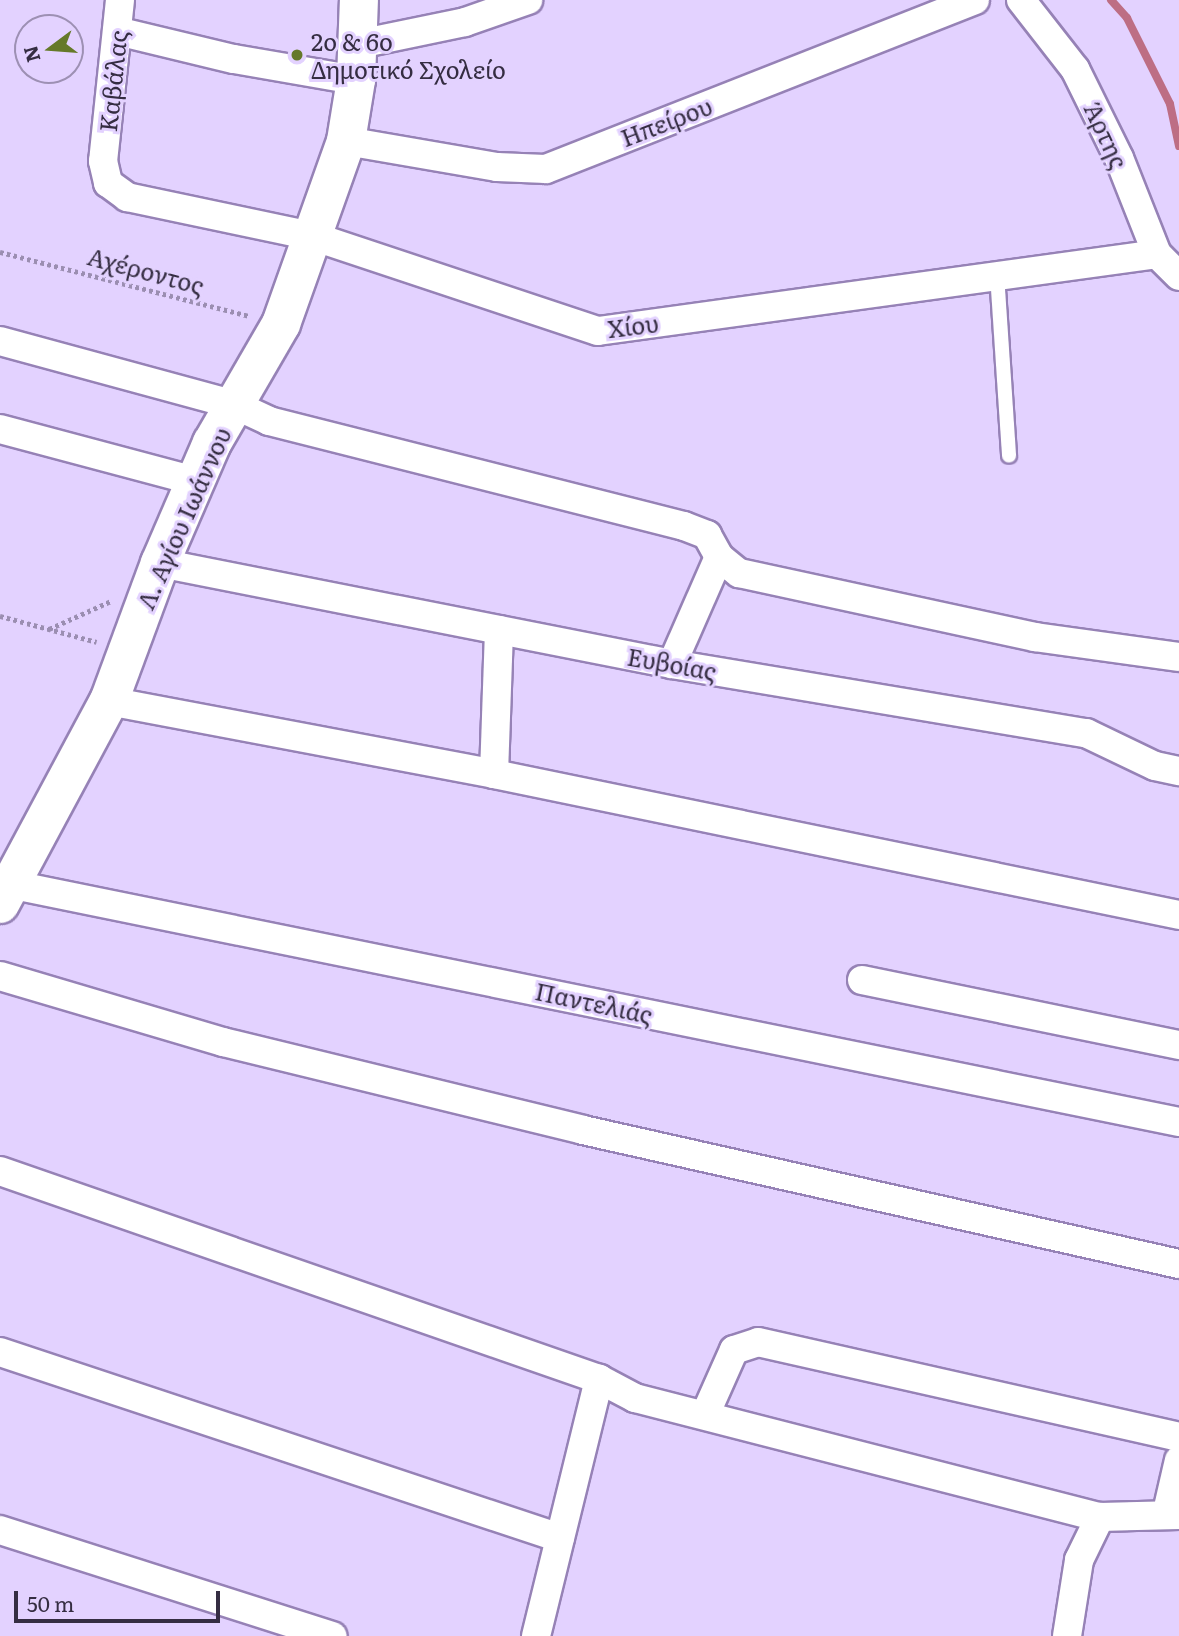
<!DOCTYPE html>
<meta charset="utf-8">
<style>
body{margin:0}
#map{position:relative;width:1179px;height:1636px;overflow:hidden;background:#e3d2ff;font-family:Literata,serif}
div>[style]{position:absolute}
.stream>*{height:8px;margin:-4px;padding:0 4px;transform-origin:4px;border-radius:4px;background:#bd6e84}
.path>*{height:4.5px;margin-top:-2.25px;transform-origin:0;background:repeating-linear-gradient(90deg,#9b8eb1 0 3.5px,transparent 0 7px)}
.roads{filter:drop-shadow(2px 0 #9682b6) drop-shadow(-2px 0 #9682b6) drop-shadow(0 2px #9682b6) drop-shadow(0 -2px #9682b6)}
.lane>*{height:14px;margin:-7px;padding:0 7px;transform-origin:7px;border-radius:7px;background:#fff}
.street>*{height:28px;margin:-14px;padding:0 14px;transform-origin:14px;border-radius:14px;background:#fff}
.secondary>*{height:38px;margin:-19px;padding:0 19px;transform-origin:19px;border-radius:19px;background:#fff}
.dots>*{width:19px;height:19px;translate:-50% -50%;box-sizing:border-box;border:4px solid #e3d2ff;border-radius:50%}
span{translate:-50% -50%;white-space:nowrap;text-align:center;line-height:1.15;-webkit-text-stroke:6px #e3d2ff;paint-order:stroke}
.poi-label{font-size:24px;color:#352d42}
.left{translate:0 -50%;text-align:left}
.street-label{font-size:24px;color:#352d42}
.north{position:absolute;left:14px;top:14px;width:70px;height:70px;box-sizing:border-box;background:#e3d2ff;border:2px solid #9d90b3;border-radius:50%;rotate:254deg;font-size:19px;font-weight:700;line-height:28px;text-align:center;color:#352d42}
.north::after{content:'';display:block;margin:auto;width:24px;height:32px;background:#657929;clip-path:polygon(50% 0,100% 100%,50% 72%,0 100%)}
.scale{position:absolute;left:14px;top:1591px;width:206px;height:32px;box-sizing:border-box;border:4px solid #352d42;border-top:0;padding-left:9px;font-size:21px;line-height:24px;white-space:nowrap;color:#352d42;-webkit-text-stroke:5px #e3d2ff;paint-order:stroke}
</style>
<div id="map">
<div class="stream">
<i style="left:1111px;top:0;width:24px;rotate:48deg"></i>
<i style="left:1127px;top:18px;width:96px;rotate:63.4deg"></i>
<i style="left:1170px;top:104px;width:43px;rotate:77.9deg"></i>
</div>
<div class="path">
<i style="left:0;top:252px;width:258px;rotate:14.4deg"></i>
<i style="left:0;top:616px;width:100px;rotate:15deg"></i>
<i style="left:49px;top:629px;width:68px;rotate:-24.3deg"></i>
</div>
<div class="roads">
<div class="lane">
<i style="left:997px;top:274px;width:182px;rotate:86.2deg"></i>
</div>
<div class="street">
<i style="left:120px;top:0;width:162px;rotate:96deg"></i>
<i style="left:103px;top:161px;width:23px;rotate:77deg"></i>
<i style="left:108px;top:183px;width:24px;rotate:36deg"></i>
<i style="left:127px;top:197px;width:189px;rotate:11.9deg"></i>
<i style="left:312px;top:236px;width:301px;rotate:18.4deg"></i>
<i style="left:598px;top:331px;width:564px;rotate:-7.84deg"></i>
<i style="left:1021px;top:0;width:88px;rotate:52deg"></i>
<i style="left:1075px;top:69px;width:99px;rotate:63.7deg"></i>
<i style="left:1119px;top:158px;width:103px;rotate:68.4deg"></i>
<i style="left:1157px;top:254px;width:31px;rotate:45deg"></i>
<i style="left:117px;top:31px;width:120px;rotate:13.5deg"></i>
<i style="left:234px;top:59px;width:124px;rotate:9.8deg"></i>
<i style="left:359px;top:44px;width:108px;rotate:-11.7deg"></i>
<i style="left:465px;top:22px;width:67px;rotate:-19.2deg"></i>
<i style="left:346px;top:141px;width:153px;rotate:9.8deg"></i>
<i style="left:497px;top:167px;width:49px;rotate:2.3deg"></i>
<i style="left:546px;top:169px;width:461px;rotate:-21.5deg"></i>
<i style="left:0;top:341px;width:244px;rotate:15.2deg"></i>
<i style="left:235px;top:405px;width:38px;rotate:25deg"></i>
<i style="left:269px;top:421px;width:428px;rotate:14.2deg"></i>
<i style="left:684px;top:526px;width:25px;rotate:21deg"></i>
<i style="left:707px;top:535px;width:25px;rotate:61deg"></i>
<i style="left:719px;top:557px;width:26px;rotate:39deg"></i>
<i style="left:739px;top:573px;width:303px;rotate:12.2deg"></i>
<i style="left:1035px;top:637px;width:145px;rotate:7.9deg"></i>
<i style="left:0;top:429px;width:202px;rotate:14.9deg"></i>
<i style="left:160px;top:563px;width:522px;rotate:11.16deg"></i>
<i style="left:672px;top:664px;width:420px;rotate:9.5deg"></i>
<i style="left:1086px;top:733px;width:76px;rotate:25.6deg"></i>
<i style="left:1155px;top:766px;width:25px;rotate:12deg"></i>
<i style="left:672px;top:664px;width:117px;rotate:-66.3deg"></i>
<i style="left:109px;top:701px;width:392px;rotate:10.7deg"></i>
<i style="left:494px;top:774px;width:699px;rotate:11.63deg"></i>
<i style="left:494px;top:774px;width:144px;rotate:-88deg"></i>
<i style="left:9px;top:884px;width:1194px;rotate:11.5deg"></i>
<i style="left:0;top:976px;width:233px;rotate:16.5deg"></i>
<i style="left:223px;top:1042px;width:371px;rotate:13.7deg"></i>
<i style="left:583px;top:1130px;width:611px;rotate:12.67deg"></i>
<i style="left:862px;top:980px;width:324px;rotate:11.6deg"></i>
<i style="left:0;top:1171px;width:634px;rotate:19.15deg"></i>
<i style="left:599px;top:1379px;width:41px;rotate:27.8deg"></i>
<i style="left:635px;top:1398px;width:480px;rotate:14.4deg"></i>
<i style="left:1100px;top:1517px;width:79px;rotate:-1.5deg"></i>
<i style="left:0;top:1352px;width:590px;rotate:18.37deg"></i>
<i style="left:705px;top:1415px;width:71px;rotate:-66deg"></i>
<i style="left:734px;top:1350px;width:25px;rotate:-18deg"></i>
<i style="left:758px;top:1342px;width:432px;rotate:12.7deg"></i>
<i style="left:1167px;top:1512px;width:53px;rotate:-77deg"></i>
<i style="left:0;top:1530px;width:349px;rotate:17.7deg"></i>
<i style="left:536px;top:1636px;width:265px;rotate:-76.2deg"></i>
<i style="left:1067px;top:1636px;width:77px;rotate:-81deg"></i>
<i style="left:1079px;top:1560px;width:48px;rotate:-64deg"></i>
</div>
<div class="secondary">
<i style="left:0;top:904px;width:230px;rotate:-61.8deg"></i>
<i style="left:109px;top:701px;width:147px;rotate:-69.7deg"></i>
<i style="left:160px;top:563px;width:131px;rotate:-66.6deg"></i>
<i style="left:212px;top:443px;width:138px;rotate:-59.9deg"></i>
<i style="left:281px;top:324px;width:194px;rotate:-70.4deg"></i>
<i style="left:346px;top:141px;width:62px;rotate:-80.7deg"></i>
<i style="left:356px;top:80px;width:80px;rotate:-87.9deg"></i>
</div>
</div>
<div class="dots">
<i style="left:297px;top:55px;background:#657929"></i>
</div>
<div class="poi-label">
<span class="left" style="left:311px;top:55px">2ο &amp; 6ο<br>Δημοτικό Σχολείο</span>
</div>
<div class="street-label">
<span style="left:112px;top:81px;rotate:-84deg">Καβάλας</span>
<span style="left:666px;top:121px;rotate:-21deg">Ηπείρου</span>
<span style="left:1107px;top:135px;rotate:65deg">Άρτης</span>
<span style="left:146px;top:270px;rotate:15deg">Αχέροντος</span>
<span style="left:633px;top:325px;rotate:-7deg">Χίου</span>
<span style="left:183px;top:518px;rotate:-66deg">Λ. Αγίου Ιωάννου</span>
<span style="left:672px;top:663px;rotate:10deg">Ευβοίας</span>
<span style="left:594px;top:1002px;rotate:12deg">Παντελιάς</span>
</div>
<div class="north">N</div>
<div class="scale">50 m</div>
</div>
